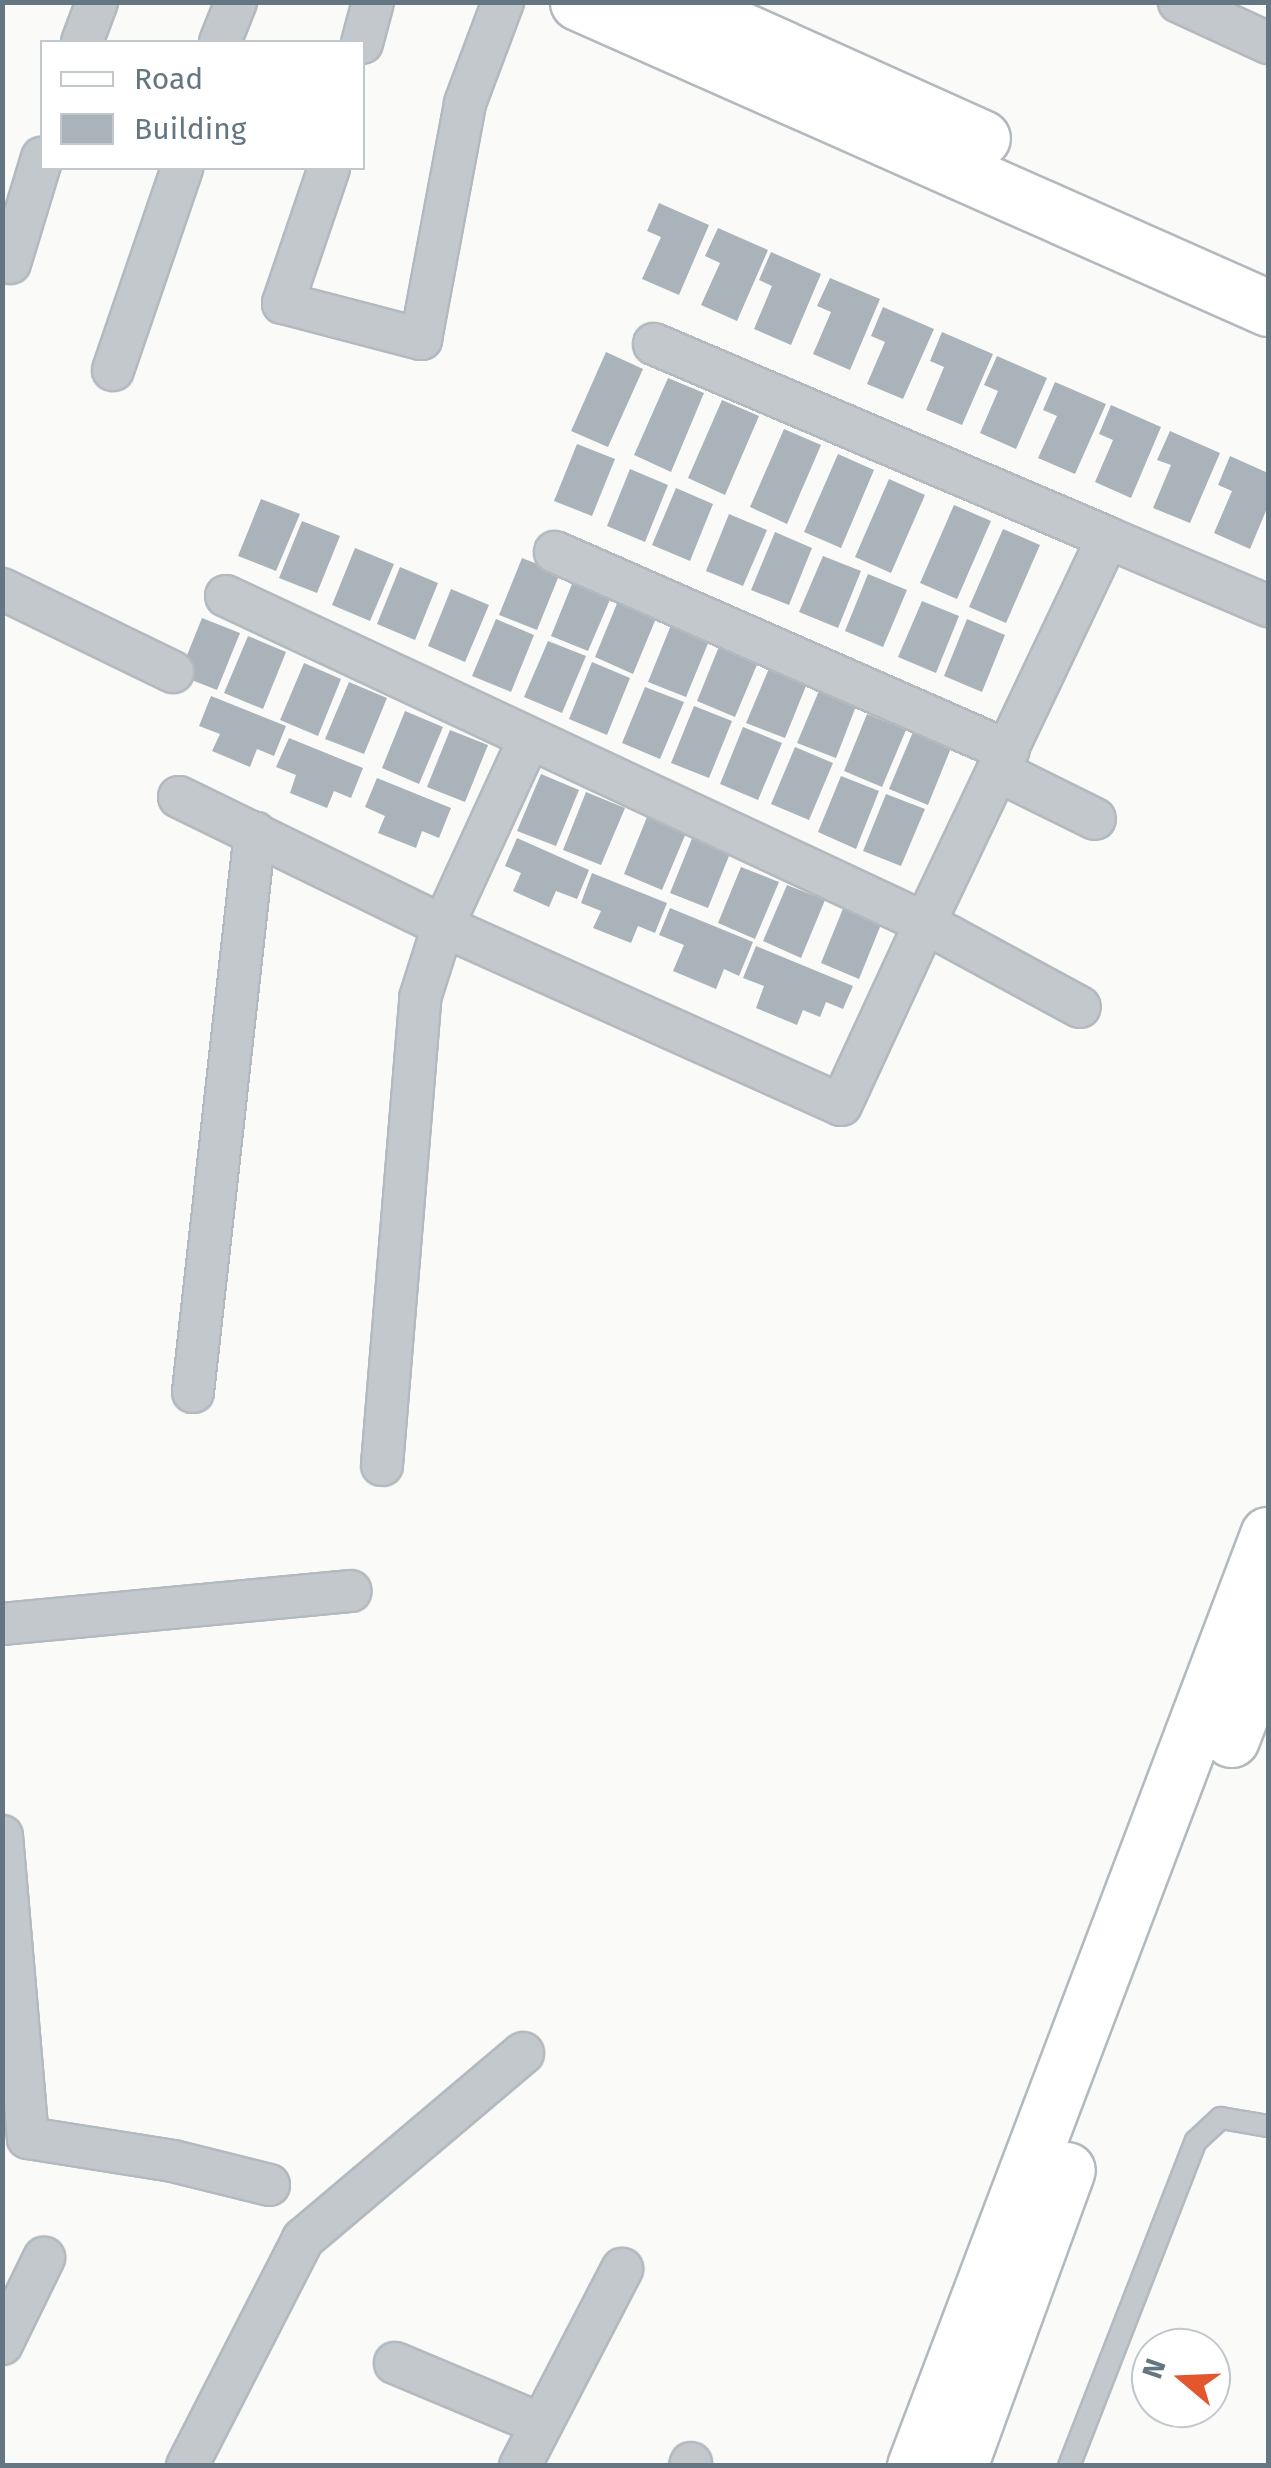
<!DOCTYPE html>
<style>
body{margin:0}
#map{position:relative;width:1271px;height:2468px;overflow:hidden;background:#fafaf8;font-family:"Fira Sans",sans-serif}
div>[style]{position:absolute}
.building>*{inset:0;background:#aab3b9}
.roads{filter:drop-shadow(2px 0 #b3babf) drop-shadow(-2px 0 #b3babf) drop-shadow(0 2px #b3babf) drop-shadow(0 -2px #b3babf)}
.lane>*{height:20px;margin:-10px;padding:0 10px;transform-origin:10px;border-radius:10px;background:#c3c8cc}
.street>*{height:40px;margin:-20px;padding:0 20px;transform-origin:20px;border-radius:20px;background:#c3c8cc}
.secondary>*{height:55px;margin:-27.5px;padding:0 27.5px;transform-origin:27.5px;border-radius:27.5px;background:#fff}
span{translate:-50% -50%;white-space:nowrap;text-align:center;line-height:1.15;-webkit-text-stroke:10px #fff;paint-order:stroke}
.frame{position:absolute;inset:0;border:5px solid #657683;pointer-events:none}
.legend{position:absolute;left:40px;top:40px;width:325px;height:130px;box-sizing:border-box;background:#fff;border:2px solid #c1c8cd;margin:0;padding:12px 18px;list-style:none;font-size:30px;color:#657683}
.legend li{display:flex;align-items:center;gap:20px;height:50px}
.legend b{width:50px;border:2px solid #c1c8cd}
.north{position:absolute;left:1131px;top:2328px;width:100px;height:100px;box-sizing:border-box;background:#fff;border:2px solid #c1c8cd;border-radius:50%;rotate:289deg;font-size:28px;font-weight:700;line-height:40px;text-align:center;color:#657683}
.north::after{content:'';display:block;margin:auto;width:35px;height:45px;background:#e4572e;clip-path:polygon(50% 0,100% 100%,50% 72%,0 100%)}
</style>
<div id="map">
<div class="building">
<i style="clip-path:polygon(659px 203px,709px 225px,679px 295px,642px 279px,661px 237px,647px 231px)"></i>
<i style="clip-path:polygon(718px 228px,768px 250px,737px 321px,701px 305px,720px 263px,705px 256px)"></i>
<i style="clip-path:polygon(771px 252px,821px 274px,791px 345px,754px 329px,772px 286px,759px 280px)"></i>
<i style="clip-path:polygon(830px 278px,880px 299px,850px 370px,813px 354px,831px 312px,817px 306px)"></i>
<i style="clip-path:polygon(883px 307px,934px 329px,903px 399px,867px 384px,885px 342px,871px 336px)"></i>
<i style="clip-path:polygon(942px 332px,993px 354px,962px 425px,926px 410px,944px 367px,930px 361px)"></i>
<i style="clip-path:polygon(606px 352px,643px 369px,608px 447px,571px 431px)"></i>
<i style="clip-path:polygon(997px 356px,1047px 378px,1016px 449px,980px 433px,998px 391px,984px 385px)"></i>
<i style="clip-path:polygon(668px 378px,704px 393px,671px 472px,634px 455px)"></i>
<i style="clip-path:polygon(1055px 382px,1106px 404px,1075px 474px,1038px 458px,1057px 416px,1043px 410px)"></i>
<i style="clip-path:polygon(722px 400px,759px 416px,725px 495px,688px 478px)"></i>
<i style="clip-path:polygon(1111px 405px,1161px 427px,1131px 498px,1095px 482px,1113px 440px,1099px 434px)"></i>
<i style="clip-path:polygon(784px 429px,821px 445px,787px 524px,750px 507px)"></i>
<i style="clip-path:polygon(1170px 431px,1220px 453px,1190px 523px,1153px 508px,1171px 465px,1157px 460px)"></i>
<i style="clip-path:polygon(577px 444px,615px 459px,592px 516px,554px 501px)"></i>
<i style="clip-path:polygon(838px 454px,874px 470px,841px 548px,804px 532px)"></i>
<i style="clip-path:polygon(1230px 456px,1268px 473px,1268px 506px,1250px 549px,1214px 533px,1232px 491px,1218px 485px)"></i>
<i style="clip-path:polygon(630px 469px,668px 485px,645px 542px,607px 526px)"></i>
<i style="clip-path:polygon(889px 479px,925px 495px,891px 573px,855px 557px)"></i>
<i style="clip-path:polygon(676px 488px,713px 504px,690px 561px,652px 545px)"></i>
<i style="clip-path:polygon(261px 499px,300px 514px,276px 571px,238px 556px)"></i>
<i style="clip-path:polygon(954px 505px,991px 521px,957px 599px,920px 583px)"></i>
<i style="clip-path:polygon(729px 514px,767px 530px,743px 586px,706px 571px)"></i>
<i style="clip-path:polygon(302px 521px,340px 536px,317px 593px,279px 578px)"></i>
<i style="clip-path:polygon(1003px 529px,1040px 545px,1006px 623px,969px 607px)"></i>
<i style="clip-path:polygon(775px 532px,812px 548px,789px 605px,751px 590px)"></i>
<i style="clip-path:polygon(355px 548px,394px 564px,370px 621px,332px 605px)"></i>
<i style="clip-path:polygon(823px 556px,861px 571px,838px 628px,799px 612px)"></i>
<i style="clip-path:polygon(522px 558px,560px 573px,537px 630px,499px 615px)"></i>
<i style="clip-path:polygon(400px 567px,438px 583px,415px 640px,377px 624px)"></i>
<i style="clip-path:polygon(868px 574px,907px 590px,883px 647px,845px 631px)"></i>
<i style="clip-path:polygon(574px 579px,612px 595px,588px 651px,551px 636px)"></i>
<i style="clip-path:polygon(451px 589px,489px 605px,465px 662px,428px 646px)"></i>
<i style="clip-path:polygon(618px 601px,657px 616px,633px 674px,595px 657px)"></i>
<i style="clip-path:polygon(922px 601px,959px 616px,936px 673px,898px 657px)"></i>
<i style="clip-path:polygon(202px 618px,240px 633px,217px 690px,179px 675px)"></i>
<i style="clip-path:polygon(496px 619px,534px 635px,511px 692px,472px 676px)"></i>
<i style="clip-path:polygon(967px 619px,1005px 635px,982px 692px,944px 676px)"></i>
<i style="clip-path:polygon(671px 625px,709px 641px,686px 697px,648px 682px)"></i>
<i style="clip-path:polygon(248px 636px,286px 652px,263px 709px,224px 693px)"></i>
<i style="clip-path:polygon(548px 641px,586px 656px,562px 713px,524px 697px)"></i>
<i style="clip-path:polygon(720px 644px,759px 660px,735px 717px,697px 701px)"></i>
<i style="clip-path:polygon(592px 662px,630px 678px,607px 735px,569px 719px)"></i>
<i style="clip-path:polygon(304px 663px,341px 679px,318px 736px,280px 720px)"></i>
<i style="clip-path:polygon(770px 666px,808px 681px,785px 738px,746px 723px)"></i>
<i style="clip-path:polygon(349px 682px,387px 698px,364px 754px,325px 739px)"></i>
<i style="clip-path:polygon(821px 686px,858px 701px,836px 758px,797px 743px)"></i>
<i style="clip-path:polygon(645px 687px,684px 702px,660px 759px,622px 743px)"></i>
<i style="clip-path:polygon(211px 696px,286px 726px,274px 756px,257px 749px,250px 767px,212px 751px,220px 734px,199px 726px)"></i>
<i style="clip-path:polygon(694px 706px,732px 721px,709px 778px,671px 763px)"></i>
<i style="clip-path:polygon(405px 711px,443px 727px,419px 784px,382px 768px)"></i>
<i style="clip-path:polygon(867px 714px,906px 730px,882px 787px,844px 771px)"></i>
<i style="clip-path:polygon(743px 727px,782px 743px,758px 800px,720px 784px)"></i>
<i style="clip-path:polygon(450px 730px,488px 745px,465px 802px,427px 787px)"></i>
<i style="clip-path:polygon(913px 732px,951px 748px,928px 805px,889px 789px)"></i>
<i style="clip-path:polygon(289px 738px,363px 768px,351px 798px,334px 791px,327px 808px,290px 793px,296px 775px,276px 767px)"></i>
<i style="clip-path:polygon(795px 747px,833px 763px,809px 820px,771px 804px)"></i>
<i style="clip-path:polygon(541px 774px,579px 790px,556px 846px,517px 831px)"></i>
<i style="clip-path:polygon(841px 776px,879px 791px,856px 849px,818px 832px)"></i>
<i style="clip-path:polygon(377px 778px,451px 808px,439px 838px,422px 831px,416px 848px,378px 833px,385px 816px,365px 807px)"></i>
<i style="clip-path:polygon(586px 792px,625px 808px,601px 865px,563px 850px)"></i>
<i style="clip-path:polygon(886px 794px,925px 809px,901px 866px,863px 851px)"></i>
<i style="clip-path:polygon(647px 817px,686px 833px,662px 890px,624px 874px)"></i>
<i style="clip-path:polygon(693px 836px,731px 851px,708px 908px,670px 893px)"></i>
<i style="clip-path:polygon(517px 838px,589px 870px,577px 899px,556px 891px,549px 907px,513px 891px,521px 873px,505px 866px)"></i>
<i style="clip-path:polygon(741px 867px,779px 882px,755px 939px,718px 923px)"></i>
<i style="clip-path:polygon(592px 873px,667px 903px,655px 933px,638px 926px,631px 943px,593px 928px,601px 911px,581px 903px)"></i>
<i style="clip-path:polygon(787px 885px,825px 900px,801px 958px,763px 941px)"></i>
<i style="clip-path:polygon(844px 906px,882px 922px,859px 979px,821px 963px)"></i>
<i style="clip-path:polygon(670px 908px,753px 942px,739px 976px,724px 969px,716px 989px,673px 971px,684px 945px,659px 935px)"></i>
<i style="clip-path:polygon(756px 946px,853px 986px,843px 1009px,826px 1002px,820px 1017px,803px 1010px,797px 1025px,756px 1008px,764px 986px,743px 978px)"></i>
</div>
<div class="roads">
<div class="lane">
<i style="left:1069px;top:2466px;width:349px;rotate:-68.7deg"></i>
<i style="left:1196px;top:2141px;width:34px;rotate:-43deg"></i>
<i style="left:1221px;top:2118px;width:48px;rotate:9.7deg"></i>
</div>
<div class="street">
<i style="left:1179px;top:2px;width:98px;rotate:24.7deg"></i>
<i style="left:82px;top:42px;width:43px;rotate:-69.4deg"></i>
<i style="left:220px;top:42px;width:43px;rotate:-68.2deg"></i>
<i style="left:362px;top:43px;width:42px;rotate:-75deg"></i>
<i style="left:329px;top:168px;width:143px;rotate:108.8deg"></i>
<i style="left:283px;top:303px;width:143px;rotate:14.6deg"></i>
<i style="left:421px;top:339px;width:240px;rotate:-79.4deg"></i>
<i style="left:465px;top:103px;width:108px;rotate:-69.4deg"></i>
<i style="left:10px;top:263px;width:110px;rotate:-73.1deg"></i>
<i style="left:654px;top:344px;width:494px;rotate:23.1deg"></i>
<i style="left:113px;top:370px;width:213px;rotate:-71.1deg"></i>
<i style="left:555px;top:552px;width:495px;rotate:23.7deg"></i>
<i style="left:2px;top:589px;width:190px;rotate:25.9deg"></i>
<i style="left:226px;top:596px;width:772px;rotate:25.07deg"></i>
<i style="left:925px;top:923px;width:426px;rotate:-64.6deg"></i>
<i style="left:1108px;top:538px;width:174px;rotate:23deg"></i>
<i style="left:998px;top:771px;width:108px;rotate:26.3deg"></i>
<i style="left:179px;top:797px;width:294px;rotate:26deg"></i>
<i style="left:443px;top:926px;width:436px;rotate:24.2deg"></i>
<i style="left:841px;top:1105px;width:200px;rotate:-65.2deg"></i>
<i style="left:925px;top:923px;width:176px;rotate:28.5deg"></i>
<i style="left:193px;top:1392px;width:563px;rotate:-83.68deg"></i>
<i style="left:382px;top:1465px;width:469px;rotate:-85.3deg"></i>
<i style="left:420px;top:998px;width:76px;rotate:-72.3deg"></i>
<i style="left:443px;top:926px;width:204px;rotate:-65.3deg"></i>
<i style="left:2px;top:1624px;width:350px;rotate:-5.4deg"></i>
<i style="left:2px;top:1836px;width:303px;rotate:85.1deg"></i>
<i style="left:28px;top:2138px;width:147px;rotate:9deg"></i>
<i style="left:173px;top:2161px;width:99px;rotate:14deg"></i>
<i style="left:2px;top:2344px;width:96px;rotate:-64deg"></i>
<i style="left:395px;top:2363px;width:158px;rotate:22.7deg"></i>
<i style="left:187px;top:2466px;width:255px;rotate:-62.9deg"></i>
<i style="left:303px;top:2239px;width:288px;rotate:-40.2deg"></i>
<i style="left:520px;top:2466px;width:222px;rotate:-62.6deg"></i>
<i style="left:690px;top:2466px;width:3px;rotate:-72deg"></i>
</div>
<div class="secondary">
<i style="left:578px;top:2px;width:755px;rotate:23.92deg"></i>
<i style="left:679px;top:2px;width:332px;rotate:24.2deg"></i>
<i style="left:1231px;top:1739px;width:102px;rotate:-68.7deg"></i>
<i style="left:915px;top:2466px;width:996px;rotate:-69.24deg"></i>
<i style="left:959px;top:2466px;width:315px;rotate:-70deg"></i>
</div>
</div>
<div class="frame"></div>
<ul class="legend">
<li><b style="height:12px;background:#fff"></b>Road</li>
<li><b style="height:28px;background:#aab3b9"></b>Building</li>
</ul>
<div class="north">N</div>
</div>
